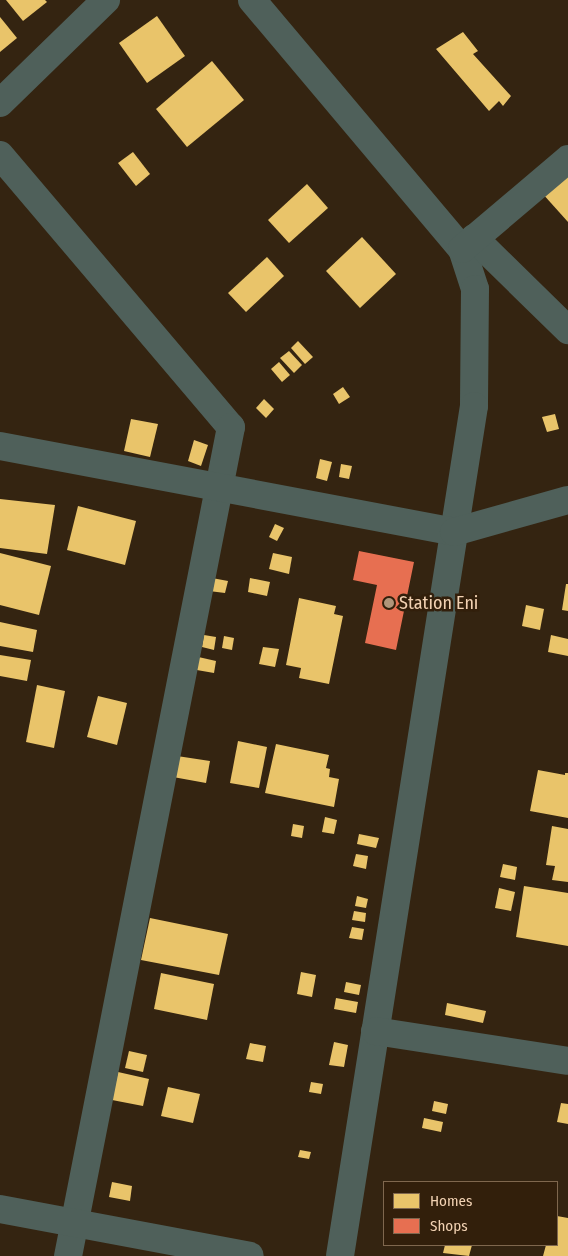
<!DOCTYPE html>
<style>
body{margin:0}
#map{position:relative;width:568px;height:1256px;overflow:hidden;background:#342411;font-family:"Fira Sans Condensed",sans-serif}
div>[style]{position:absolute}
.homes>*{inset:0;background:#e9c46a}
.shops>*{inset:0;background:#e76f51}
.minor>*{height:28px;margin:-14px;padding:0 14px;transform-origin:14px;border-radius:14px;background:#4f605a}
.dots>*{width:14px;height:14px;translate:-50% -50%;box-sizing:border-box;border:2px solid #321f0b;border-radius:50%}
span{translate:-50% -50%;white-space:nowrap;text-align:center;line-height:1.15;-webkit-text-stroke:5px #321f0b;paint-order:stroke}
.poi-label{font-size:18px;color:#f2d2b3}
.left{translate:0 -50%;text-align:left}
.legend{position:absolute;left:383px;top:1181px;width:175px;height:65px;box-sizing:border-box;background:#321f0b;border:1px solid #7f674e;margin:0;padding:6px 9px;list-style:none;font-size:15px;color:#f2d2b3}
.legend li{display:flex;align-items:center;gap:10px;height:25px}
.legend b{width:25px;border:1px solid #7f674e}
</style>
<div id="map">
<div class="homes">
<i style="clip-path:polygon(6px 0,45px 0,47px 2px,23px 21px)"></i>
<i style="clip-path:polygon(157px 16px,185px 56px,147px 83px,119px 43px)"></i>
<i style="clip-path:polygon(0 17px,17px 38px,0 52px)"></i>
<i style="clip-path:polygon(463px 32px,478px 51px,473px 54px,511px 96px,503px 106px,499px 101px,489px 111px,436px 49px)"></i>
<i style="clip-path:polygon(212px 61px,244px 100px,187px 147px,156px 109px)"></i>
<i style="clip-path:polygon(133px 152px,150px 174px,136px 186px,118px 163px)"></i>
<i style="clip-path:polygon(568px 171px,568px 222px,542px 193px)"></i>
<i style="clip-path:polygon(307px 184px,328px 208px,289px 243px,268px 220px)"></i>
<i style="clip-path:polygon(362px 237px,396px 274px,360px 308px,326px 271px)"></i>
<i style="clip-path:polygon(267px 257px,284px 276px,246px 312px,228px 293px)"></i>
<i style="clip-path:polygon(298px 341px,313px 357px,305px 364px,291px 348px)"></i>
<i style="clip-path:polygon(289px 351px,302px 365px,294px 373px,280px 358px)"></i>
<i style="clip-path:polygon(279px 362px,290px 375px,282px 382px,271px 369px)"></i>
<i style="clip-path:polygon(343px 387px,350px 397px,339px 404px,333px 394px)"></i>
<i style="clip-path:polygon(264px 399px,274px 409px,266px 418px,256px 408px)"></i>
<i style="clip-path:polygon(555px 414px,559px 429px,547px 432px,542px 417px)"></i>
<i style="clip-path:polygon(131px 419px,158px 424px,150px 457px,124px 451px)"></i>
<i style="clip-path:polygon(194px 440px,208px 445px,201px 466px,188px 461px)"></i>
<i style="clip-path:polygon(320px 459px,332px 462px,327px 481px,316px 478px)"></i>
<i style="clip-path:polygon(341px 464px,352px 466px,349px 479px,339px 477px)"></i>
<i style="clip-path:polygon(0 499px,55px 505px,47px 554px,0 548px)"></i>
<i style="clip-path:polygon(78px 506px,136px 521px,125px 565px,67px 550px)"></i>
<i style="clip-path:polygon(275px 524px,284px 528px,277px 541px,269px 537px)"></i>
<i style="clip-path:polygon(0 553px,51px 566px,39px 615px,0 605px)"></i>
<i style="clip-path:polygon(273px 553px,292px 557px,289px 574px,269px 569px)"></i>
<i style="clip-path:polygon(212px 578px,228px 581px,225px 593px,209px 591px)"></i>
<i style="clip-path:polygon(250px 578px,270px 582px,267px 596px,248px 592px)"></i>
<i style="clip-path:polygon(566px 584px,568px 584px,568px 611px,562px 610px)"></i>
<i style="clip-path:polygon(299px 598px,336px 606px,334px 614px,343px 616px,329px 684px,299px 678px,301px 668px,286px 665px)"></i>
<i style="clip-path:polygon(526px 605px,544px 609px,540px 630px,522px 626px)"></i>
<i style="clip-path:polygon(0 622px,37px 630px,33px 652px,0 646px)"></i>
<i style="clip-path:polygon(204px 635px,216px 637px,214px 650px,202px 647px)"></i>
<i style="clip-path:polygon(551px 635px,568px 639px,568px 656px,548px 652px)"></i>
<i style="clip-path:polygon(224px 636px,234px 638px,232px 650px,222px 648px)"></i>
<i style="clip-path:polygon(263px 647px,279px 649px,275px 667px,259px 664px)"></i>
<i style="clip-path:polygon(0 655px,31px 660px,27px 681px,0 676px)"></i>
<i style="clip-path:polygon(194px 656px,216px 661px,214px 673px,191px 669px)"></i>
<i style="clip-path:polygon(37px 685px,65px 691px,54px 748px,26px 742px)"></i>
<i style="clip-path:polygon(98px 696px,127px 703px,117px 745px,87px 737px)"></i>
<i style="clip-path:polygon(238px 741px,267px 747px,259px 788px,230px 783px)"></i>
<i style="clip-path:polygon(276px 744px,329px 755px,326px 768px,330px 769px,329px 777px,339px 779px,334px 807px,265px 793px)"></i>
<i style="clip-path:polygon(177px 756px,210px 761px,206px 783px,173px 777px)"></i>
<i style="clip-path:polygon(538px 770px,565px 775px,565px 773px,568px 773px,568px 818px,530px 811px)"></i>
<i style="clip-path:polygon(325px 817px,337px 820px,334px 834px,322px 832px)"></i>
<i style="clip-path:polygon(293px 824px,304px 826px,302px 838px,291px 836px)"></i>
<i style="clip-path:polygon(552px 826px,568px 829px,568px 882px,552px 880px,555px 866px,546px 865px)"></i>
<i style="clip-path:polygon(359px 834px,379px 838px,376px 848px,357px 844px)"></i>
<i style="clip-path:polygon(356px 854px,368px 856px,366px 869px,353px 866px)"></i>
<i style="clip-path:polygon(503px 864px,517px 867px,515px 880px,500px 877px)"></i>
<i style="clip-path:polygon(524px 886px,568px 893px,568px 946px,516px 937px)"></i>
<i style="clip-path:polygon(499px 888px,515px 892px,511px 911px,495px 908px)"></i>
<i style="clip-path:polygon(357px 896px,368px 899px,366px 908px,355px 906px)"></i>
<i style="clip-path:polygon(354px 911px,366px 913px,365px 922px,352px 920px)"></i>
<i style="clip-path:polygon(150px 918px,228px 934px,219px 975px,141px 960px)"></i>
<i style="clip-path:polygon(352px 927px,364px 929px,362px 940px,349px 938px)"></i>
<i style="clip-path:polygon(301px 972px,316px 975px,312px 997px,297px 994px)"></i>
<i style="clip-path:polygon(161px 973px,214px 984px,207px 1020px,154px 1009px)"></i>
<i style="clip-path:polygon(346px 982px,361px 985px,359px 995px,344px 992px)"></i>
<i style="clip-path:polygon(336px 998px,358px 1002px,356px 1013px,334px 1009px)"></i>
<i style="clip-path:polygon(447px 1003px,486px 1011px,483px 1023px,445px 1015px)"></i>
<i style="clip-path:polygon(334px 1042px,348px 1045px,344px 1067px,329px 1065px)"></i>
<i style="clip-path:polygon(250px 1043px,266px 1046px,263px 1062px,246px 1059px)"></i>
<i style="clip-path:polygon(129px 1051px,147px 1055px,143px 1072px,125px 1068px)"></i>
<i style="clip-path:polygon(118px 1072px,149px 1079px,143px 1106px,112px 1100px)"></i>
<i style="clip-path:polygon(311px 1082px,323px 1084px,321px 1094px,309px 1092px)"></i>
<i style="clip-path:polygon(168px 1087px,200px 1094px,193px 1123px,161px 1116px)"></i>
<i style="clip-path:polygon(434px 1101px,448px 1104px,446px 1114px,432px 1111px)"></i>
<i style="clip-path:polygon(561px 1103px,568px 1104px,568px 1124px,557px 1122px)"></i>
<i style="clip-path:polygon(424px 1118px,443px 1122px,441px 1132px,422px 1128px)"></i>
<i style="clip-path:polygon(300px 1150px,311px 1152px,309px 1159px,298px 1157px)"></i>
<i style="clip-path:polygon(112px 1182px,132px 1186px,130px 1201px,109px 1197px)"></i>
<i style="clip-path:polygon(557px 1216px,568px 1218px,568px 1256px,543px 1256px,546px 1245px,557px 1245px)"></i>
<i style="clip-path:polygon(445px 1245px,472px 1245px,469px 1256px,443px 1253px)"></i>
</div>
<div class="shops">
<i style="clip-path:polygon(359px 551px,414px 562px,396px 650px,365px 643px,377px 585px,353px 580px)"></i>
</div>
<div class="minor">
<i style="left:252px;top:0;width:326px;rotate:49.9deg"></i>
<i style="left:462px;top:249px;width:42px;rotate:72deg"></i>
<i style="left:475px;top:289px;width:117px;rotate:90.5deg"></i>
<i style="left:474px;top:406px;width:860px;rotate:98.96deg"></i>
<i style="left:0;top:103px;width:148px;rotate:-44.2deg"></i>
<i style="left:0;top:155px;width:357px;rotate:49.7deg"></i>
<i style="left:231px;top:427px;width:845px;rotate:101.12deg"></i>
<i style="left:474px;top:238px;width:132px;rotate:44.4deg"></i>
<i style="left:462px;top:249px;width:139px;rotate:-40.3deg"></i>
<i style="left:0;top:446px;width:462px;rotate:10.7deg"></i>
<i style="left:454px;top:532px;width:118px;rotate:-15.7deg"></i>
<i style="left:375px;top:1031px;width:195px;rotate:8.8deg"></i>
<i style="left:0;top:1209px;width:254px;rotate:10.6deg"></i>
</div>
<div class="dots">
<i style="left:389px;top:603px;background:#b0957a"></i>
</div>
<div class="poi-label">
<span class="left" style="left:399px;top:603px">Station Eni</span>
</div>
<ul class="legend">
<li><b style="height:14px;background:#e9c46a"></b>Homes</li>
<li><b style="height:14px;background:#e76f51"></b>Shops</li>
</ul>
</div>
